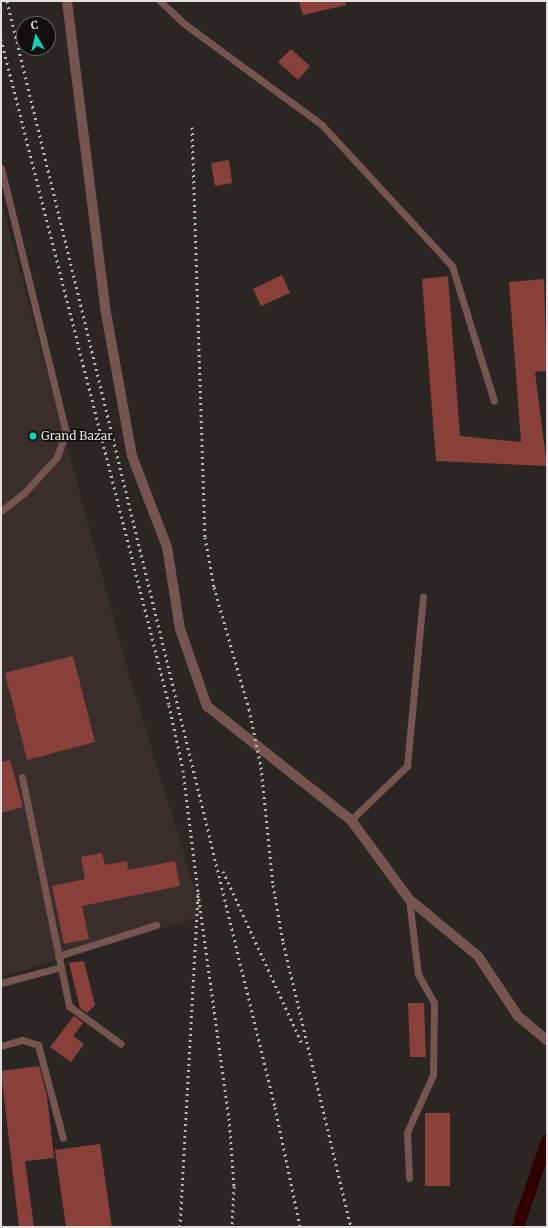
<!DOCTYPE html>
<meta charset="utf-8">
<style>
body{margin:0}
#map{position:relative;width:548px;height:1228px;overflow:hidden;background:#2b2524;font-family:Merriweather,serif}
div>[style]{position:absolute}
.built>*{inset:0;background:#3a2e2c}
.canal>*{height:12px;margin:-6px;padding:0 6px;transform-origin:6px;border-radius:6px;background:#310001}
.building>*{inset:0;background:#8a403a}
.service>*{height:7px;margin:-3.5px;padding:0 3.5px;transform-origin:3.5px;border-radius:3.5px;background:#765450}
.minor>*{height:10px;margin:-5px;padding:0 5px;transform-origin:5px;border-radius:5px;background:#765450}
.rail>*{height:3px;margin-top:-1.5px;transform-origin:0;background:repeating-linear-gradient(90deg,#bab6b5 0 2px,transparent 0 6px)}
.dots>*{width:11px;height:11px;translate:-50% -50%;box-sizing:border-box;border:2px solid #120f0e;border-radius:50%}
span{translate:-50% -50%;white-space:nowrap;text-align:center;line-height:1.15;-webkit-text-stroke:3.5px #120f0e;paint-order:stroke}
.poi-label{font-size:12px;color:#e3dfde}
.left{translate:0 -50%;text-align:left}
.frame{position:absolute;inset:0;border:2px solid #e3dfde;pointer-events:none}
.north{position:absolute;left:16px;top:16px;width:40px;height:40px;box-sizing:border-box;background:#120f0e;border:1px solid #666261;border-radius:50%;rotate:352deg;font-size:11px;font-weight:700;line-height:16px;text-align:center;color:#e3dfde}
.north::after{content:'';display:block;margin:auto;width:14px;height:18px;background:#0ad5b5;clip-path:polygon(50% 0,100% 100%,50% 72%,0 100%)}
</style>
<div id="map">
<div class="built">
<i style="clip-path:polygon(1px 201px,128px 671px,203px 916px,1px 977px)"></i>
</div>
<div class="canal">
<i style="left:518px;top:1227px;width:91px;rotate:-71.4deg"></i>
</div>
<div class="building">
<i style="clip-path:polygon(299px 1px,346px 1px,346px 5px,303px 15px)"></i>
<i style="clip-path:polygon(291px 49px,310px 66px,298px 80px,278px 62px)"></i>
<i style="clip-path:polygon(229px 160px,232px 183px,215px 186px,211px 163px)"></i>
<i style="clip-path:polygon(282px 275px,290px 293px,261px 306px,253px 289px)"></i>
<i style="clip-path:polygon(448px 276px,460px 436px,521px 442px,509px 282px,544px 279px,547px 371px,535px 372px,547px 466px,436px 461px,422px 279px)"></i>
<i style="clip-path:polygon(73px 656px,95px 742px,27px 760px,5px 673px)"></i>
<i style="clip-path:polygon(10px 760px,23px 807px,1px 813px,1px 762px)"></i>
<i style="clip-path:polygon(102px 853px,105px 865px,127px 861px,128px 870px,175px 861px,180px 886px,82px 906px,89px 939px,64px 944px,52px 886px,85px 879px,81px 857px)"></i>
<i style="clip-path:polygon(84px 961px,95px 1005px,87px 1013px,80px 1008px,69px 963px)"></i>
<i style="clip-path:polygon(408px 1003px,424px 1003px,426px 1057px,410px 1057px)"></i>
<i style="clip-path:polygon(74px 1016px,83px 1023px,73px 1036px,84px 1044px,71px 1062px,50px 1047px)"></i>
<i style="clip-path:polygon(39px 1066px,47px 1096px,54px 1158px,25px 1161px,34px 1227px,19px 1227px,1px 1071px)"></i>
<i style="clip-path:polygon(425px 1113px,450px 1113px,450px 1186px,425px 1186px)"></i>
<i style="clip-path:polygon(100px 1144px,112px 1227px,66px 1227px,55px 1150px)"></i>
</div>
<div class="service">
<i style="left:160px;top:1px;width:35px;rotate:43deg"></i>
<i style="left:186px;top:25px;width:169px;rotate:36.3deg"></i>
<i style="left:322px;top:125px;width:192px;rotate:47.3deg"></i>
<i style="left:452px;top:266px;width:141px;rotate:72.7deg"></i>
<i style="left:1px;top:168px;width:272px;rotate:76.2deg"></i>
<i style="left:66px;top:432px;width:27px;rotate:110deg"></i>
<i style="left:57px;top:457px;width:49px;rotate:132.5deg"></i>
<i style="left:24px;top:493px;width:29px;rotate:142deg"></i>
<i style="left:22px;top:777px;width:234px;rotate:78.4deg"></i>
<i style="left:69px;top:1006px;width:64px;rotate:36.2deg"></i>
<i style="left:351px;top:820px;width:78px;rotate:-44deg"></i>
<i style="left:407px;top:766px;width:170px;rotate:-84.6deg"></i>
<i style="left:409px;top:899px;width:76px;rotate:83.2deg"></i>
<i style="left:418px;top:974px;width:33px;rotate:61deg"></i>
<i style="left:434px;top:1003px;width:72px;rotate:90.8deg"></i>
<i style="left:433px;top:1075px;width:63px;rotate:114.5deg"></i>
<i style="left:407px;top:1132px;width:46px;rotate:87.5deg"></i>
<i style="left:58px;top:956px;width:103px;rotate:-17.6deg"></i>
<i style="left:1px;top:983px;width:62px;rotate:-14.9deg"></i>
<i style="left:1px;top:1046px;width:22px;rotate:-16deg"></i>
<i style="left:22px;top:1040px;width:17px;rotate:17deg"></i>
<i style="left:38px;top:1045px;width:96px;rotate:75deg"></i>
</div>
<div class="minor">
<i style="left:67px;top:1px;width:314px;rotate:82.9deg"></i>
<i style="left:106px;top:313px;width:145px;rotate:79.7deg"></i>
<i style="left:132px;top:456px;width:97px;rotate:69deg"></i>
<i style="left:167px;top:547px;width:83px;rotate:81deg"></i>
<i style="left:180px;top:629px;width:82px;rotate:70.7deg"></i>
<i style="left:207px;top:706px;width:184px;rotate:38.4deg"></i>
<i style="left:351px;top:820px;width:98px;rotate:53.7deg"></i>
<i style="left:409px;top:899px;width:89px;rotate:39.6deg"></i>
<i style="left:478px;top:956px;width:72px;rotate:56.3deg"></i>
<i style="left:518px;top:1016px;width:38px;rotate:40deg"></i>
</div>
<div class="rail">
<i style="left:7px;top:1px;width:1138px;rotate:76.38deg"></i>
<i style="left:275px;top:1107px;width:123px;rotate:78.2deg"></i>
<i style="left:1px;top:39px;width:687px;rotate:75.84deg"></i>
<i style="left:169px;top:705px;width:66px;rotate:77.8deg"></i>
<i style="left:183px;top:770px;width:124px;rotate:83deg"></i>
<i style="left:192px;top:127px;width:410px;rotate:88.2deg"></i>
<i style="left:205px;top:537px;width:51px;rotate:79.8deg"></i>
<i style="left:214px;top:587px;width:127px;rotate:74deg"></i>
<i style="left:249px;top:709px;width:59px;rotate:78.3deg"></i>
<i style="left:261px;top:767px;width:119px;rotate:84.2deg"></i>
<i style="left:273px;top:885px;width:58px;rotate:80deg"></i>
<i style="left:283px;top:942px;width:293px;rotate:76.6deg"></i>
<i style="left:223px;top:871px;width:192px;rotate:65.4deg"></i>
<i style="left:180px;top:1227px;width:334px;rotate:-86.9deg"></i>
<i style="left:198px;top:893px;width:227px;rotate:82.2deg"></i>
<i style="left:229px;top:1118px;width:68px;rotate:85.8deg"></i>
<i style="left:234px;top:1186px;width:41px;rotate:92.8deg"></i>
</div>
<div class="dots">
<i style="left:33px;top:436px;background:#0ad5b5"></i>
</div>
<div class="poi-label">
<span class="left" style="left:41px;top:436px">Grand Bazar</span>
</div>
<div class="frame"></div>
<div class="north">С</div>
</div>
